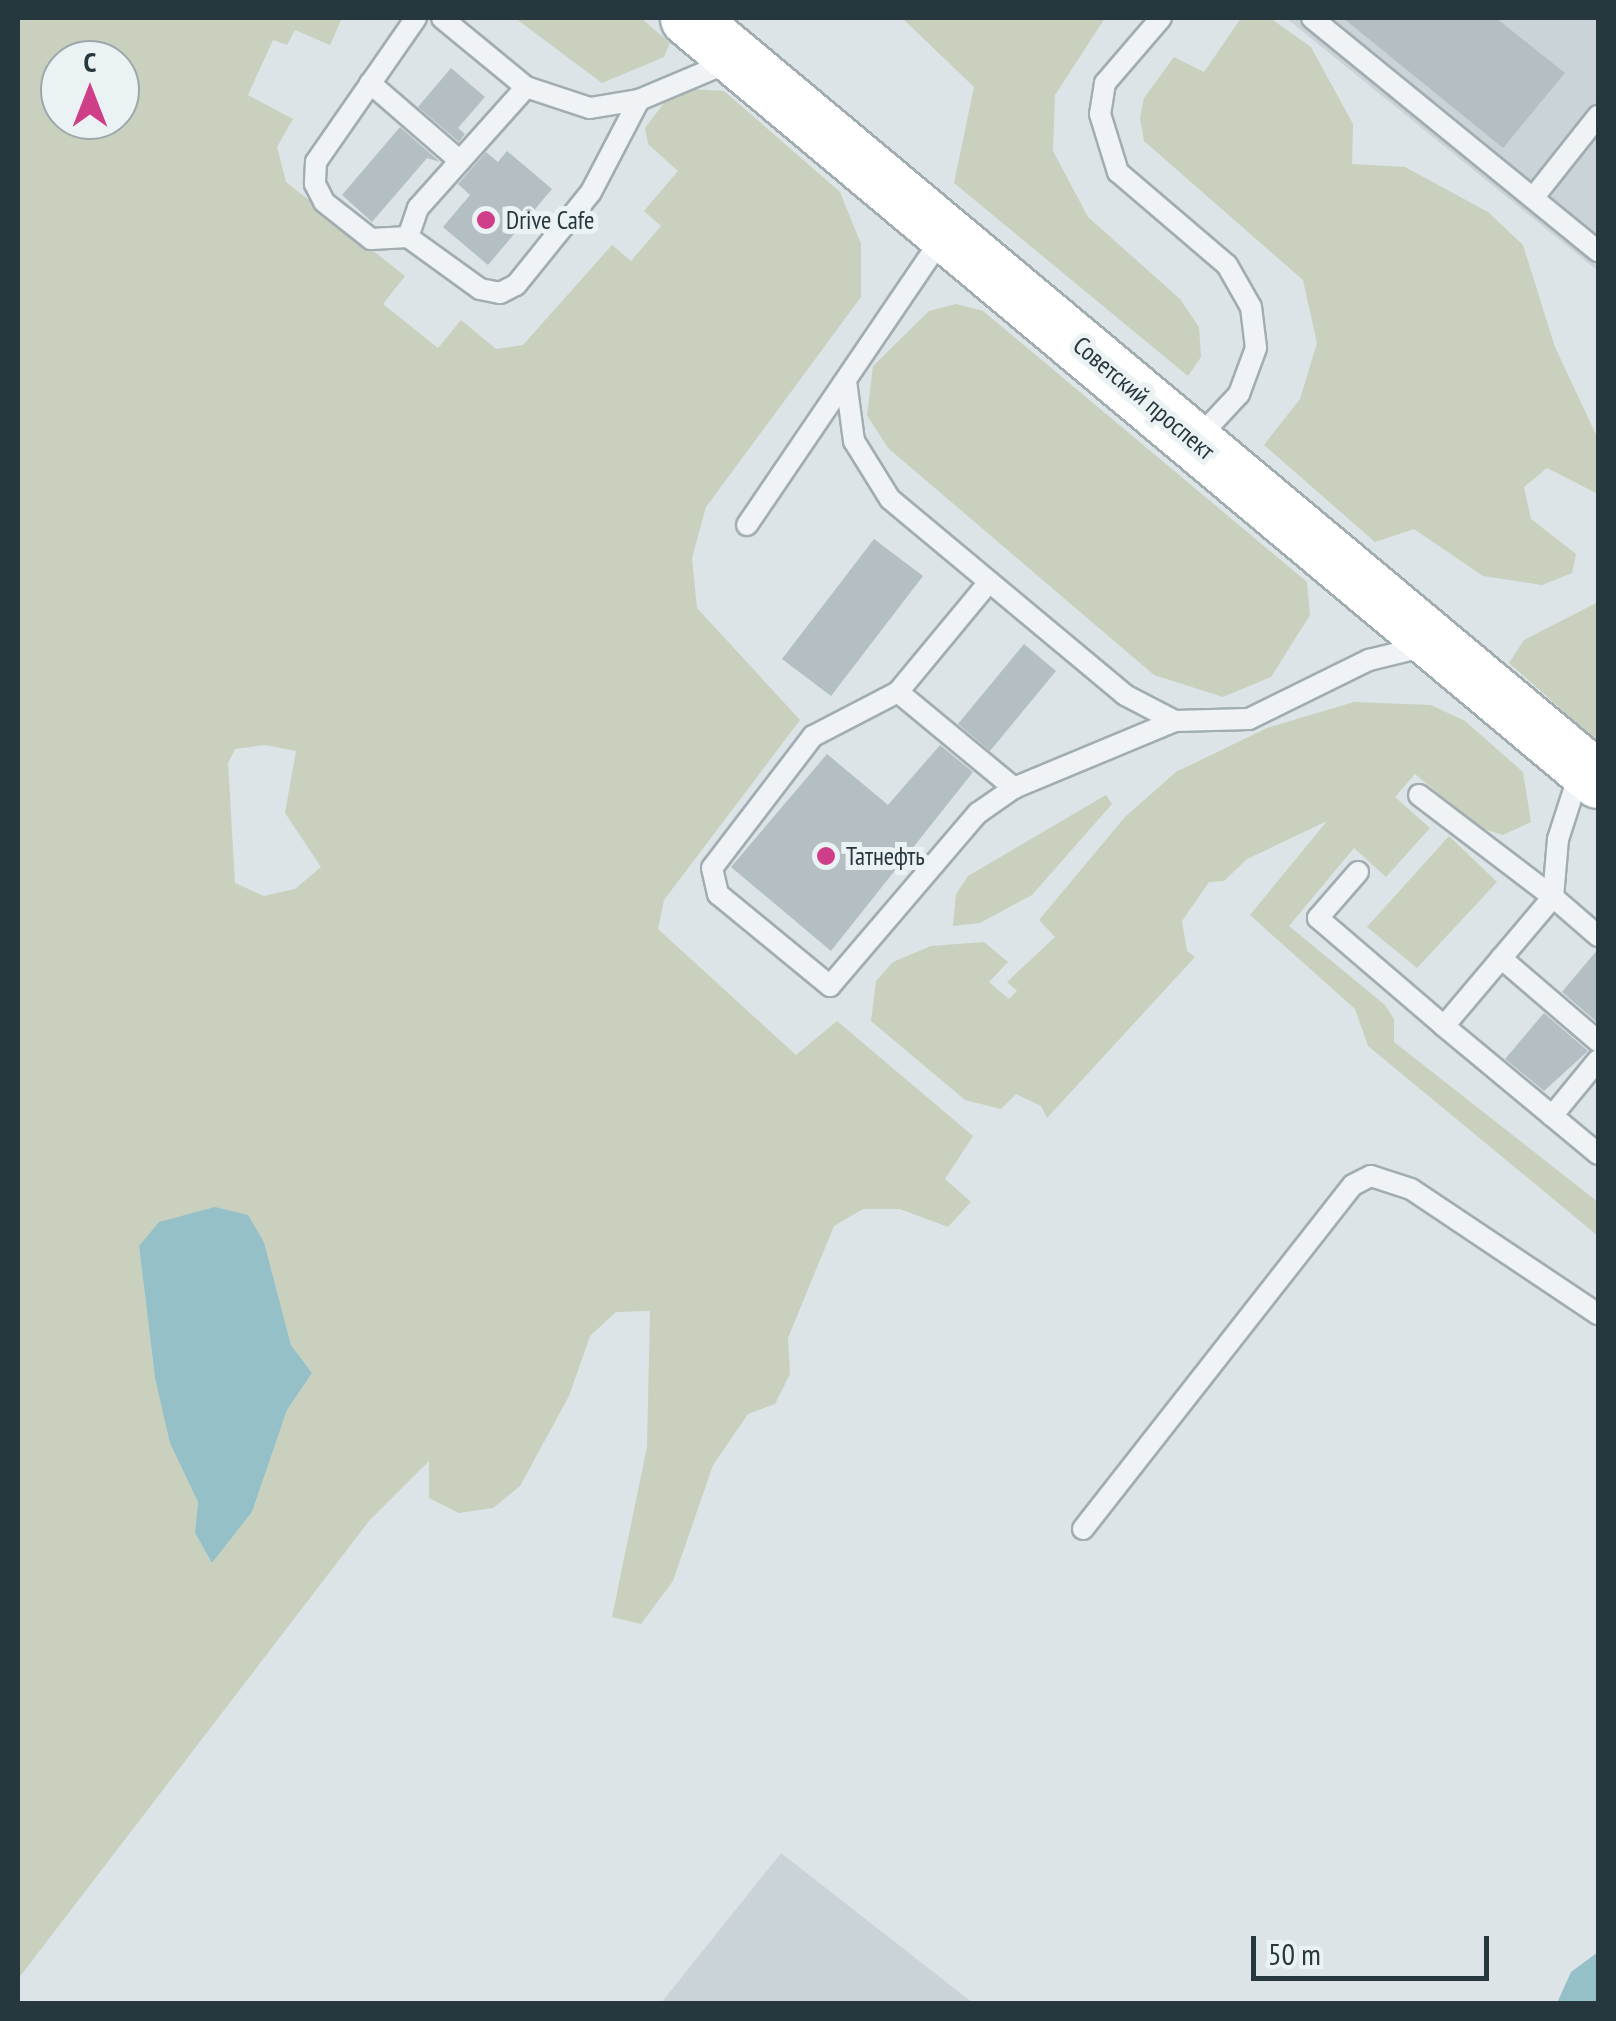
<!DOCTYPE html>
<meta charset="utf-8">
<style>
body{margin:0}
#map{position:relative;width:1616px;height:2021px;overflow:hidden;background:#dce4e7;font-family:"PT Sans Narrow",sans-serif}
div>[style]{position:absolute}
.built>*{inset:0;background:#cad4d8}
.green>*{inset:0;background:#c9d0bd}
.water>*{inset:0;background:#96c0c7}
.building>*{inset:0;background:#b3bfc3}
.roads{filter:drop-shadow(2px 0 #a2adb1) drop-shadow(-2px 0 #a2adb1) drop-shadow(0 2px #a2adb1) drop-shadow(0 -2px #a2adb1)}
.lane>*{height:20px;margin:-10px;padding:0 10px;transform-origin:10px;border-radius:10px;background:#eff3f5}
.primary>*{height:55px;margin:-27.5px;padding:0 27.5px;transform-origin:27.5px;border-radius:27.5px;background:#fff}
.dots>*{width:28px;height:28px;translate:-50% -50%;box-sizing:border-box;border:5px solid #ebf2f4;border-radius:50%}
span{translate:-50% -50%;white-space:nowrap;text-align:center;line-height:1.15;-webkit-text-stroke:10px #ebf2f4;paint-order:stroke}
.poi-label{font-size:25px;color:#26373d}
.left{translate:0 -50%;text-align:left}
.street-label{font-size:25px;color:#26373d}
.frame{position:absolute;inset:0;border:20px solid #26373d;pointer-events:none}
.north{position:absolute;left:40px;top:40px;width:100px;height:100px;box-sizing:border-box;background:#ebf2f4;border:2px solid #9ca7ab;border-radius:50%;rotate:0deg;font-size:28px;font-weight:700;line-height:40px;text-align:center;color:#26373d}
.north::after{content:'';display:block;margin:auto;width:35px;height:45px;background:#ce3e89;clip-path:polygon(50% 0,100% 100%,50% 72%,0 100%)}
.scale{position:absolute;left:1251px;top:1936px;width:238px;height:45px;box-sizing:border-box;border:5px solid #26373d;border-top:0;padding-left:12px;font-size:30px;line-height:35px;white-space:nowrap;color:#26373d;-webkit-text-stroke:8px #ebf2f4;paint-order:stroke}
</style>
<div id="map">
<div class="built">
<i style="clip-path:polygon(1286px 18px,1598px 18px,1598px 271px)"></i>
<i style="clip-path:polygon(781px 1853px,973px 2003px,661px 2003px)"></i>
</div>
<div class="green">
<i style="clip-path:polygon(evenodd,18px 18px,342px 18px,330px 45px,295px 30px,287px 45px,273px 40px,248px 95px,293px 119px,277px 147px,286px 182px,405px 276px,383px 304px,438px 348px,461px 320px,496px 349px,523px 345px,612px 245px,631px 261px,661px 226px,644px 211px,678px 171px,648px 144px,645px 128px,664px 103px,693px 89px,724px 91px,840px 192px,861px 244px,861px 297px,706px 507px,692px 558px,697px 608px,800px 720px,664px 900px,658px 929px,796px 1055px,837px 1021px,973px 1136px,945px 1179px,971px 1202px,948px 1227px,900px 1209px,863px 1209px,834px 1226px,788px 1338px,790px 1374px,775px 1404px,748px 1414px,713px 1465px,673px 1581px,641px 1624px,612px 1617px,647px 1447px,650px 1311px,616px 1312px,590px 1336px,569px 1396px,520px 1486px,493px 1508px,459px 1513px,429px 1498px,429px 1461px,369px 1521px,18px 1979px,18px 18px,60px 60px,120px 60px,120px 120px,60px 120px,60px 60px,18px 18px,265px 745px,296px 751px,285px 813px,321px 867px,295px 889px,264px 896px,235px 883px,228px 763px,235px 749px,265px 745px,18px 18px,248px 1216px,264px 1242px,291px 1345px,312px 1373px,287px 1410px,252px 1512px,212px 1563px,195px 1533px,198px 1502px,155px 1378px,139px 1246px,248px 1216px)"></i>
<i style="clip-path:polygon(515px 18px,641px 18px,670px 43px,664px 57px,602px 83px)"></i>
<i style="clip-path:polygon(902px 18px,1105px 18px,1055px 95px,1053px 151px,1088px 217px,1180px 299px,1199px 327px,1201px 357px,1188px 376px,954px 183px,974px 87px)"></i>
<i style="clip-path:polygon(1241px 18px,1270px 18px,1311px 47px,1353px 124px,1352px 164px,1405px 167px,1488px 212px,1523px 245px,1555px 347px,1598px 439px,1598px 494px,1547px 468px,1524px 487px,1531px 519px,1576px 554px,1572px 573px,1542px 585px,1483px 576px,1414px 529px,1375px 542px,1264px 445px,1300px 399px,1317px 343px,1303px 280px,1144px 141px,1140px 118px,1144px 98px,1174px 57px,1204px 72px)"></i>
<i style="clip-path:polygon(956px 304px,983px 311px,1307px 582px,1310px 615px,1271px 677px,1223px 697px,1154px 675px,888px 448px,867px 415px,873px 366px,929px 311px)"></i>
<i style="clip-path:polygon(1598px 602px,1598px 742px,1509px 663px,1524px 640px)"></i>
<i style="clip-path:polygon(1354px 702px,1431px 705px,1465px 721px,1523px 772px,1531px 822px,1503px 835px,1480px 828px,1415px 774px,1395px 797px,1430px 828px,1386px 877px,1354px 848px,1289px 926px,1385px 1005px,1394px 1019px,1394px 1042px,1598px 1202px,1598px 1236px,1368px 1046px,1355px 1009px,1250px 915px,1327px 821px,1247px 859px,1224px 881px,1209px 882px,1182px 921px,1187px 951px,1195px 957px,1047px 1118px,1041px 1106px,1016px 1094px,1001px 1109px,965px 1100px,871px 1021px,876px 981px,893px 962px,931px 946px,984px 942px,1008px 962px,989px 982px,1009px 999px,1017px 991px,1007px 982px,1055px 937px,1039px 920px,1125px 817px,1176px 772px,1267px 728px)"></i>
<i style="clip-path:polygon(1106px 795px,1112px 804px,1032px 895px,980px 923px,953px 926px,956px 894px,968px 876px)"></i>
<i style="clip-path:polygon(1449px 836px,1497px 882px,1417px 968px,1367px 927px)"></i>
</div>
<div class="water">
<i style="clip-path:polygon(215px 1207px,248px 1215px,264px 1242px,291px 1345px,312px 1373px,287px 1410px,252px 1512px,212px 1563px,195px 1533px,198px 1502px,170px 1443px,155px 1378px,139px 1246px,159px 1222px)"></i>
<i style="clip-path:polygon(1598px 1952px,1598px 2003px,1557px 2003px,1571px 1972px)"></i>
</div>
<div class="building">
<i style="clip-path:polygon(1343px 18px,1496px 18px,1565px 73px,1503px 148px)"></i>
<i style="clip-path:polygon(451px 68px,485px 97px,458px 128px,465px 134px,459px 142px,418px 107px)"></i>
<i style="clip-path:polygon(400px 127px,440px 162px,427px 158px,372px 222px,342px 195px)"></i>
<i style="clip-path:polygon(507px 151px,552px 189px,488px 265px,443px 227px,470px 195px,458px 184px,486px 152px,498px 162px)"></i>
<i style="clip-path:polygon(874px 539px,923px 576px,831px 696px,782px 659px)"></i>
<i style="clip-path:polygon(1024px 644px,1056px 671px,990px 751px,958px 724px)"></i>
<i style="clip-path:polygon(940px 745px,973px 772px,831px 951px,731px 867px,827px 754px,888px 805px)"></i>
<i style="clip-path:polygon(1598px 949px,1598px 1023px,1562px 992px)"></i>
<i style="clip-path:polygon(1544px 1013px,1588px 1051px,1544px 1091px,1505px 1059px)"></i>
</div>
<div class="roads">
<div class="lane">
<i style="left:416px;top:18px;width:175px;rotate:124.8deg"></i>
<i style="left:316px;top:162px;width:22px;rotate:93deg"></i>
<i style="left:315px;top:184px;width:20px;rotate:63deg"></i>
<i style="left:324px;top:202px;width:60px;rotate:38.2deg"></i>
<i style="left:371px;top:239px;width:37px;rotate:-3deg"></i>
<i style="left:408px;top:237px;width:89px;rotate:35.8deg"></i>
<i style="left:480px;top:289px;width:20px;rotate:11deg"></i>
<i style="left:500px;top:293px;width:18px;rotate:-27deg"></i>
<i style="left:516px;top:285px;width:119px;rotate:-51.1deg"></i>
<i style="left:591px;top:192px;width:104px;rotate:-62.4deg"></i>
<i style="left:442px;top:18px;width:109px;rotate:39.4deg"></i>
<i style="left:526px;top:87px;width:67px;rotate:18.2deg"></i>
<i style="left:590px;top:108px;width:50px;rotate:-9.3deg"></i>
<i style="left:639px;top:100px;width:85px;rotate:-22.9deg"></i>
<i style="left:717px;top:67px;width:17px;rotate:7deg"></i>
<i style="left:1161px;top:18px;width:86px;rotate:130.7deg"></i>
<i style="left:1105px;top:83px;width:31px;rotate:99deg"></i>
<i style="left:1100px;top:114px;width:61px;rotate:72.8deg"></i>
<i style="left:1118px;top:172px;width:143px;rotate:40.5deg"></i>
<i style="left:1227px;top:265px;width:48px;rotate:60.3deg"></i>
<i style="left:1251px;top:307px;width:41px;rotate:83deg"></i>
<i style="left:1256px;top:348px;width:49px;rotate:110.3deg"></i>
<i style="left:1239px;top:394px;width:62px;rotate:133deg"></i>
<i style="left:1312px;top:18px;width:369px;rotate:39.2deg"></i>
<i style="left:370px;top:83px;width:119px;rotate:40.9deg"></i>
<i style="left:1533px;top:198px;width:105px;rotate:-51.6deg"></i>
<i style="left:408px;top:237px;width:31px;rotate:-71deg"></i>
<i style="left:418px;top:208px;width:162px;rotate:-48.2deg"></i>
<i style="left:846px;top:381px;width:61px;rotate:82.4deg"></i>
<i style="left:854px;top:441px;width:68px;rotate:58.2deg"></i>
<i style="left:890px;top:499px;width:306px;rotate:39.8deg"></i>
<i style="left:1125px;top:695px;width:56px;rotate:27.5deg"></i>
<i style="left:1175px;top:721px;width:74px;rotate:-1.5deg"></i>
<i style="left:1249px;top:719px;width:134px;rotate:-26.2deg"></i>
<i style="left:1369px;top:660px;width:59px;rotate:-13.8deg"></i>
<i style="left:747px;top:525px;width:348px;rotate:-55.8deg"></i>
<i style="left:989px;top:582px;width:143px;rotate:129.6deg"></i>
<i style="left:898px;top:692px;width:151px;rotate:39.6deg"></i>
<i style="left:1014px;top:788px;width:174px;rotate:-22.6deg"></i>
<i style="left:898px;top:692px;width:96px;rotate:152.6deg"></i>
<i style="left:813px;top:736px;width:166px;rotate:127.4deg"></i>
<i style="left:712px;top:868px;width:27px;rotate:77deg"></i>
<i style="left:718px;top:894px;width:145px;rotate:39.4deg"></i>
<i style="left:830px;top:986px;width:228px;rotate:-49.5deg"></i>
<i style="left:978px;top:813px;width:44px;rotate:-34.8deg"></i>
<i style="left:1581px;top:768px;width:75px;rotate:107.9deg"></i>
<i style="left:1558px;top:839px;width:58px;rotate:94.9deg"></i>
<i style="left:1553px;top:897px;width:60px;rotate:40.9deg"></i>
<i style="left:1419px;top:795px;width:168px;rotate:37.3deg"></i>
<i style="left:1553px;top:897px;width:169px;rotate:130.2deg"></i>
<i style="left:1444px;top:1026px;width:200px;rotate:39.7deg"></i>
<i style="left:1358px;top:872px;width:61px;rotate:131deg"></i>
<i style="left:1318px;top:918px;width:166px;rotate:40.6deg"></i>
<i style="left:1501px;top:958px;width:128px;rotate:40.6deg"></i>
<i style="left:1552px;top:1116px;width:72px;rotate:-50.6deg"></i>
<i style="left:1083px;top:1529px;width:437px;rotate:-51.9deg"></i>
<i style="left:1353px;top:1185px;width:20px;rotate:-27deg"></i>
<i style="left:1371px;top:1176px;width:42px;rotate:18deg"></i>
<i style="left:1411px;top:1189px;width:225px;rotate:33.8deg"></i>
</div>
<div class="primary">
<i style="left:688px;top:18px;width:1187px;rotate:39.94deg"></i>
</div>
</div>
<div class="dots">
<i style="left:486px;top:220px;background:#ce3e89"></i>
<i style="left:826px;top:856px;background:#ce3e89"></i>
</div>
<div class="poi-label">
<span class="left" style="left:506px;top:220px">Drive Cafe</span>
<span class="left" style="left:846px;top:856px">Татнефть</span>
</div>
<div class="street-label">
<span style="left:1144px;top:398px;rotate:40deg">Советский проспект</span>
</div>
<div class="frame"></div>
<div class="north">С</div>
<div class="scale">50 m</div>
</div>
